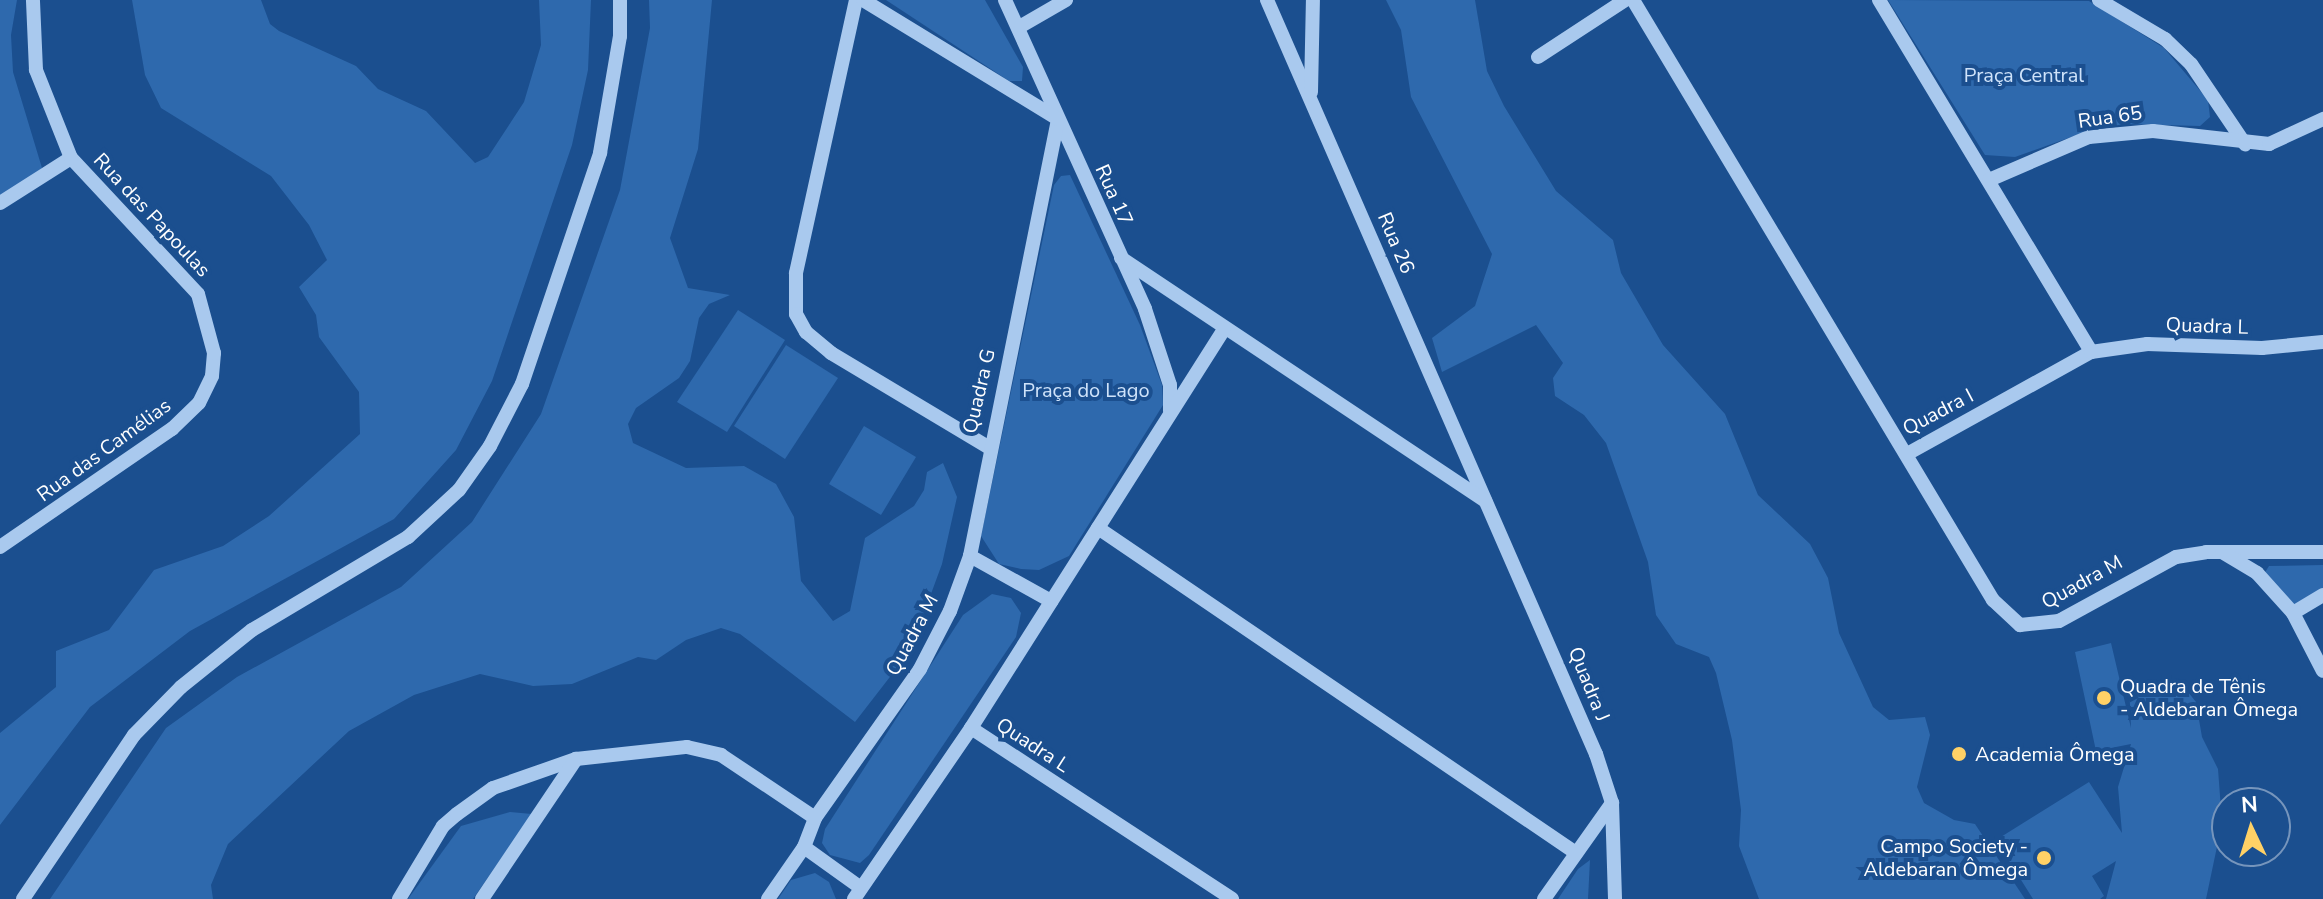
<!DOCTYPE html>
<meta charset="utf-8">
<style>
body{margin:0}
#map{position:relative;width:2323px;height:899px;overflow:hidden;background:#1b4f8f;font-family:"Nunito Sans",sans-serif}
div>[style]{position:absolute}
.green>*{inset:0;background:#2e69ad}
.minor>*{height:14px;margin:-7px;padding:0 7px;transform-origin:7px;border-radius:7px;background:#a9c9ee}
.dots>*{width:22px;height:22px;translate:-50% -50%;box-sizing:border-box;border:4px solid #1b4f8f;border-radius:50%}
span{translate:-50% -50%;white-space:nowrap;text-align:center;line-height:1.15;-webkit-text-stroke:8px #1b4f8f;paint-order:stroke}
.park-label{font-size:20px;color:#cfe3fa}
.street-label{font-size:20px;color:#fff}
.poi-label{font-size:20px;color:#fff}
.left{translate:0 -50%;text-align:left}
.right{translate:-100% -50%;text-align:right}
.north{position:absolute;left:2211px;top:787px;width:80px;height:80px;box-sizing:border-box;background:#1b4f8f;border:2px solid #7695bc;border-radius:50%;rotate:356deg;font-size:22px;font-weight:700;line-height:32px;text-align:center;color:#fff}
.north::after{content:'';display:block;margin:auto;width:28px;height:36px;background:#ffd166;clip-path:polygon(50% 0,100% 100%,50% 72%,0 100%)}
</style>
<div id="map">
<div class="green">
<i style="clip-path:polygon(0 0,17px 0,11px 35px,13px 72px,42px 168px,0 198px)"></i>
<i style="clip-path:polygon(132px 0,261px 0,270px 24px,279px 31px,356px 66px,378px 89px,426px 111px,475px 163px,488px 157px,524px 102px,541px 45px,539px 0,591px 0,588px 70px,572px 145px,492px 381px,456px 450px,394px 519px,190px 631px,90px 707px,0 825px,0 733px,56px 687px,56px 651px,109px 630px,154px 570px,223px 546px,269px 516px,360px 434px,359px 392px,319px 337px,316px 315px,299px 287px,327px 260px,309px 225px,271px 176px,161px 108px,145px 75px)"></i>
<i style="clip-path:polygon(649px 0,712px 0,698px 149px,670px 238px,688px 288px,730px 295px,709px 304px,699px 318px,690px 361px,679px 378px,636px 408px,628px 424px,633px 443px,686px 468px,744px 466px,776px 484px,794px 517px,801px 581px,833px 621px,850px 611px,865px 538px,914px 506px,924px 490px,927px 472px,943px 463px,957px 497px,942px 564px,910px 651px,855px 722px,740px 634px,721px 628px,686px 640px,656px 660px,638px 657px,572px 684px,533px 686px,480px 674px,414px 695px,349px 731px,228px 844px,211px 885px,213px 899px,50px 899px,166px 728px,237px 677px,401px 587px,472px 522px,541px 414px,620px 190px,650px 28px)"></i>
<i style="clip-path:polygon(886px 0,985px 0,1023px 67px,1022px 81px,1009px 81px)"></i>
<i style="clip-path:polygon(1386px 0,1475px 0,1487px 71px,1504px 106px,1556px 191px,1613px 240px,1621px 273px,1663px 345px,1725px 414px,1758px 495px,1810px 544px,1828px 578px,1839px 633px,1873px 707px,1889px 720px,1925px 717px,1930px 735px,1917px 787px,1924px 803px,1954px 820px,1975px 824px,2025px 899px,1759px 899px,1739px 846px,1741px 810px,1732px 740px,1716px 673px,1709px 657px,1676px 644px,1656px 615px,1648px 562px,1606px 443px,1584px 415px,1555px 396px,1553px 378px,1563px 363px,1536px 325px,1442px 372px,1432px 338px,1475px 306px,1492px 254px,1411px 97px,1401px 30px)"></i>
<i style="clip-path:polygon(1888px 0,2089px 1px,2164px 48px,2208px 100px,2210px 117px,2200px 126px,2124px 124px,2091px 130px,2015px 157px,1985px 155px)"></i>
<i style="clip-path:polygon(1070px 175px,1140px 325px,1162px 385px,1163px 405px,1069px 556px,1039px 570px,1021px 569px,999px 564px,981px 536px,1054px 185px,1061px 176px)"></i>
<i style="clip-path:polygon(738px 310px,785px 340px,727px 432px,677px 402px)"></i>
<i style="clip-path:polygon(786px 345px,838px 378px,785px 459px,734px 426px)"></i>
<i style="clip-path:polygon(864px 426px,916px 457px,881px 515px,829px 484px)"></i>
<i style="clip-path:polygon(2323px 565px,2323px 591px,2294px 609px,2264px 574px,2269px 566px)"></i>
<i style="clip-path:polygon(992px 594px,1011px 598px,1021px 613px,1016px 637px,869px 855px,860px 863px,830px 855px,822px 843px,825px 829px,963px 615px)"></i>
<i style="clip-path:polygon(2111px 643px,2131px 728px,2129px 683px,2184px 687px,2196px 702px,2202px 737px,2218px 769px,2222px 823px,2206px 899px,2106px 899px,2116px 861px,2092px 876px,2104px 896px,2100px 899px,2033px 899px,1996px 840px,2089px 782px,2122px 833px,2118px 787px,2131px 744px,2096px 751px,2075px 652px)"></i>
<i style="clip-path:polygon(510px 812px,532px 814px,473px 899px,408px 899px,461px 826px)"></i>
<i style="clip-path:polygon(1590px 860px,1588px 899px,1558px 899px,1578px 869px)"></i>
<i style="clip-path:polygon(815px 873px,829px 882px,836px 899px,778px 899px,791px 880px)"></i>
</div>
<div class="minor">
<i style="left:856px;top:0;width:280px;rotate:102.4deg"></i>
<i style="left:796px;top:273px;width:41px;rotate:90deg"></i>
<i style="left:796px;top:314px;width:21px;rotate:61deg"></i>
<i style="left:806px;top:332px;width:33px;rotate:40deg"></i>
<i style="left:831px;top:353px;width:183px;rotate:30.9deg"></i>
<i style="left:1005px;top:0;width:339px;rotate:65.6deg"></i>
<i style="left:1145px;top:309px;width:80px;rotate:71.8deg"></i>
<i style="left:1170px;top:385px;width:26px;rotate:90deg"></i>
<i style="left:1267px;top:0;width:823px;rotate:66.43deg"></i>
<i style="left:1596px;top:754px;width:52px;rotate:71.9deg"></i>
<i style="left:1612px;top:803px;width:96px;rotate:88.2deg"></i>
<i style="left:1633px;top:0;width:700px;rotate:59.04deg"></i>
<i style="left:1993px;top:600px;width:37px;rotate:43deg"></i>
<i style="left:2020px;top:625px;width:39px;rotate:-6deg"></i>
<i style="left:2059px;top:621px;width:133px;rotate:-28.7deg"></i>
<i style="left:2176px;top:557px;width:30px;rotate:-9deg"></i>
<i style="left:2206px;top:552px;width:117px"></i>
<i style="left:1879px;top:0;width:411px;rotate:58.9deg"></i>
<i style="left:2099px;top:0;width:77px;rotate:30.6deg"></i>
<i style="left:2165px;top:39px;width:36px;rotate:44deg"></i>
<i style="left:2191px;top:64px;width:97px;rotate:56deg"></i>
<i style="left:1021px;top:26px;width:52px;rotate:-30deg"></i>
<i style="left:1538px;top:57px;width:104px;rotate:-33.2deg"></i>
<i style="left:1311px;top:92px;width:92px;rotate:-88.8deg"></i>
<i style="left:1989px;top:180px;width:109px;rotate:-23.3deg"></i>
<i style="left:2089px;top:137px;width:64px;rotate:-5.4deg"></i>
<i style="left:2153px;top:131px;width:117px;rotate:6.4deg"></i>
<i style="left:2269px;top:144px;width:60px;rotate:-24.8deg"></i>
<i style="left:0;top:203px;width:84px;rotate:-32.4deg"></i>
<i style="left:1121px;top:258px;width:438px;rotate:33.7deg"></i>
<i style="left:1907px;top:454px;width:210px;rotate:-29deg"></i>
<i style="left:2091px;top:352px;width:57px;rotate:-8.1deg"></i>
<i style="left:2147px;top:344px;width:115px;rotate:2deg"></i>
<i style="left:2262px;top:348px;width:61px;rotate:-5.6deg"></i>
<i style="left:1098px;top:528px;width:578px;rotate:34.21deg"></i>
<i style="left:0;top:547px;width:209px;rotate:-34.5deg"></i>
<i style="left:172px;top:429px;width:37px;rotate:-44deg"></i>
<i style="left:199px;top:403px;width:30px;rotate:-64deg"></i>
<i style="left:212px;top:376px;width:23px;rotate:-85deg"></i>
<i style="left:214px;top:353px;width:61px;rotate:-105.2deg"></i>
<i style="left:198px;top:294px;width:186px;rotate:-133deg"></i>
<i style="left:71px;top:158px;width:95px;rotate:-111.7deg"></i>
<i style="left:36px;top:70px;width:70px;rotate:-92.5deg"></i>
<i style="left:2222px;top:552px;width:41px;rotate:31deg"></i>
<i style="left:2257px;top:573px;width:54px;rotate:48deg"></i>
<i style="left:2293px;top:613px;width:65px;rotate:62.7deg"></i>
<i style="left:970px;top:556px;width:93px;rotate:29.1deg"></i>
<i style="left:2293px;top:613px;width:35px;rotate:-31deg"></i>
<i style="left:971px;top:728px;width:312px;rotate:33.2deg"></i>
<i style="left:804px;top:847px;width:70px;rotate:35.7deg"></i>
<i style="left:23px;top:899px;width:198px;rotate:-55.9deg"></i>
<i style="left:134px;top:735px;width:67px;rotate:-45.6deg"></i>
<i style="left:181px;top:687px;width:91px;rotate:-38.8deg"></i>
<i style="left:252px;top:630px;width:182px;rotate:-30.8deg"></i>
<i style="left:408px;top:537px;width:69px;rotate:-42.7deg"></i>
<i style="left:459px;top:490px;width:54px;rotate:-54.8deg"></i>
<i style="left:490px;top:446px;width:70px;rotate:-62.7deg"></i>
<i style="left:522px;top:384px;width:244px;rotate:-71.3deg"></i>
<i style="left:600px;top:153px;width:119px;rotate:-80.3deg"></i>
<i style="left:620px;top:36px;width:36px;rotate:-90deg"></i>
<i style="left:399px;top:899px;width:85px;rotate:-58.9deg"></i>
<i style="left:443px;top:826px;width:18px;rotate:-41deg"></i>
<i style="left:457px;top:814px;width:44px;rotate:-35.8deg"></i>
<i style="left:493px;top:788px;width:88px;rotate:-19.3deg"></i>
<i style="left:576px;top:759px;width:112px;rotate:-6.2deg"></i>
<i style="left:687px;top:747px;width:35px;rotate:13deg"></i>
<i style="left:721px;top:755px;width:113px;rotate:33.8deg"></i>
<i style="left:482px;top:899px;width:169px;rotate:-56.1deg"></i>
<i style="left:768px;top:899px;width:63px;rotate:-55.3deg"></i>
<i style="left:804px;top:847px;width:31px;rotate:-69deg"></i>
<i style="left:815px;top:818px;width:182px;rotate:-54.8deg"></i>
<i style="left:920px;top:669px;width:65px;rotate:-62.7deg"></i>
<i style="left:950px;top:611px;width:59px;rotate:-70deg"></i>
<i style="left:970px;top:556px;width:446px;rotate:-78.6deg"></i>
<i style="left:1058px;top:119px;width:228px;rotate:-148.6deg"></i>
<i style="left:854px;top:899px;width:207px;rotate:-55.6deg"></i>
<i style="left:971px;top:728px;width:472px;rotate:-57.6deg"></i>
<i style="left:1544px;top:899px;width:118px;rotate:-54.7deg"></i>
</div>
<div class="dots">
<i style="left:2104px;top:698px;background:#ffd166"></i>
<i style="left:1959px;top:754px;background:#ffd166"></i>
<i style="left:2044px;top:858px;background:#ffd166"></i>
</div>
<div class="park-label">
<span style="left:2024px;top:75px">Praça Central</span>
<span style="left:1086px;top:390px">Praça do Lago</span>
</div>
<div class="street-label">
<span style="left:2110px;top:117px;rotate:-8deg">Rua 65</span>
<span style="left:1114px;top:195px;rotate:66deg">Rua 17</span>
<span style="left:152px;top:215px;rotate:47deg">Rua das Papoulas</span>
<span style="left:1396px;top:243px;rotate:67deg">Rua 26</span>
<span style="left:2207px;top:326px;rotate:2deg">Quadra L</span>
<span style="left:979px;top:391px;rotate:-77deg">Quadra G</span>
<span style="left:1938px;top:412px;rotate:-28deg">Quadra I</span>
<span style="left:104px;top:450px;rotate:-36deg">Rua das Camélias</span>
<span style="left:2082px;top:582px;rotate:-29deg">Quadra M</span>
<span style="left:912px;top:635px;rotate:-62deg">Quadra M</span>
<span style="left:1589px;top:684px;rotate:68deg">Quadra J</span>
<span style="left:1033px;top:745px;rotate:33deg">Quadra L</span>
</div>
<div class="poi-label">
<span class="left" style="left:2120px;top:698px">Quadra de Tênis<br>- Aldebaran Ômega</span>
<span class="left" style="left:1975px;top:754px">Academia Ômega</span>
<span class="right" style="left:2028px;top:858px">Campo Society -<br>Aldebaran Ômega</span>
</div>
<div class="north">N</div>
</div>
